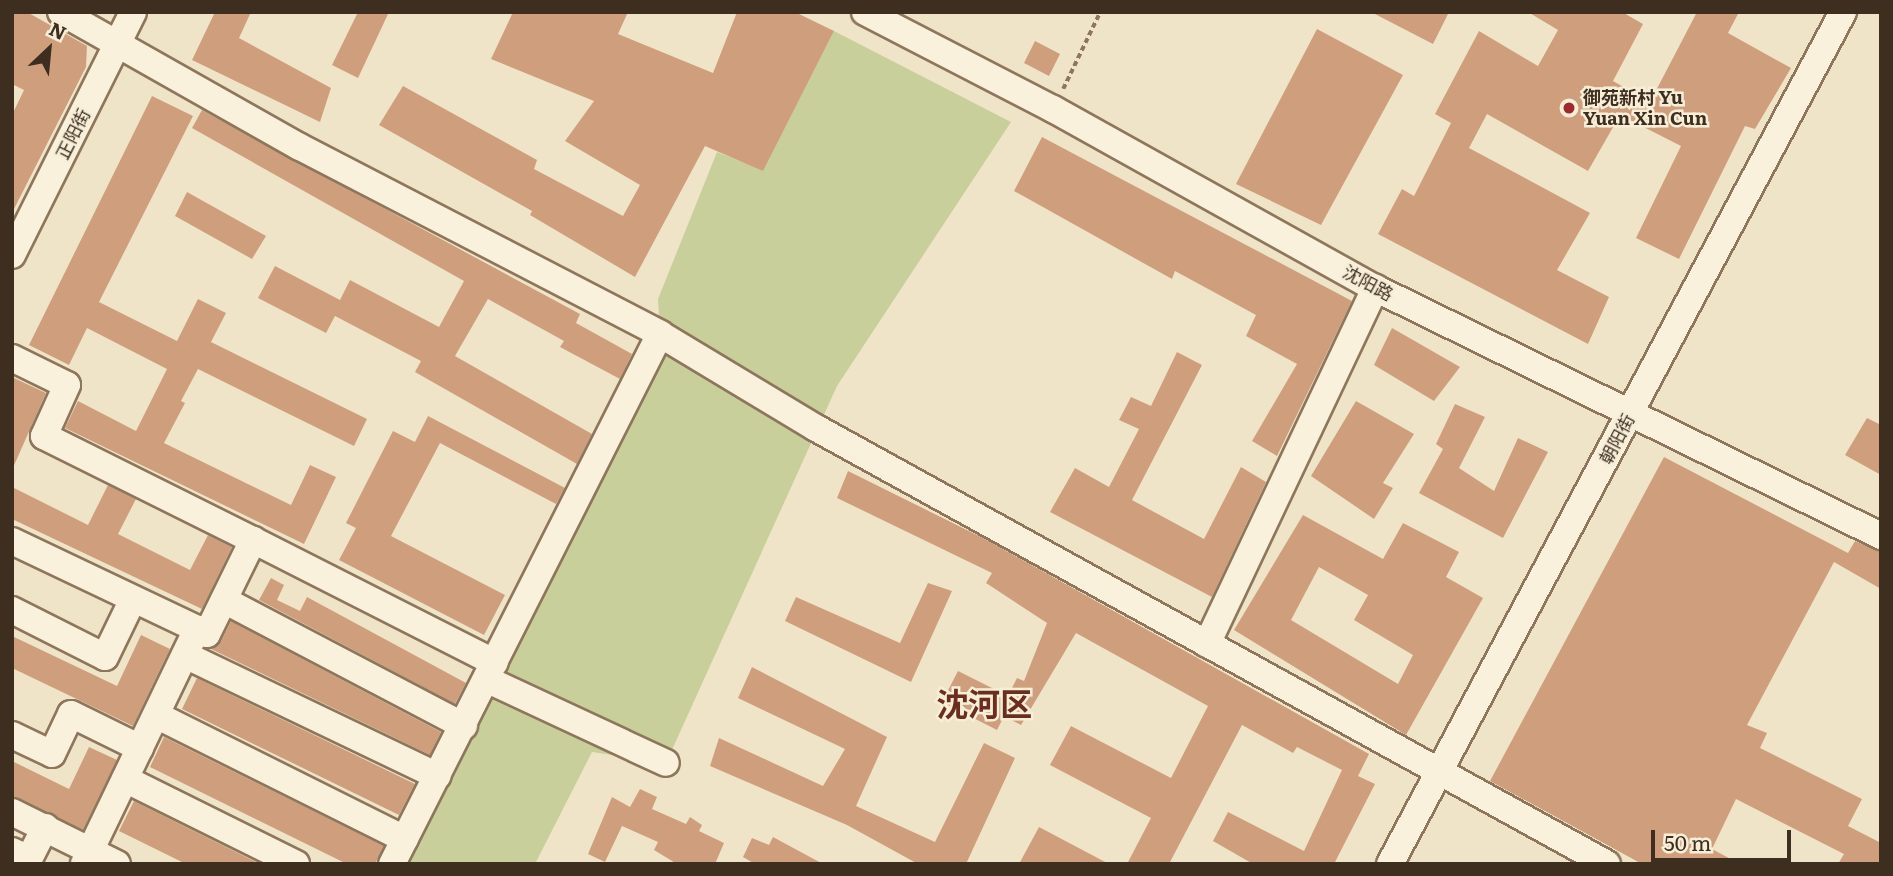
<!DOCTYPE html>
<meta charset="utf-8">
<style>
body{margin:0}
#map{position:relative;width:1893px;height:876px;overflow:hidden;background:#f0e4c8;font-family:Literata,"Noto Sans SC",serif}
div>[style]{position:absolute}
.green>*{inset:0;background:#c9cf9b}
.building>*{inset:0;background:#cf9f7d}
.path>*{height:3.5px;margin-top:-1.75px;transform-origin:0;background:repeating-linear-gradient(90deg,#8d765c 0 5px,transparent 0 8.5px)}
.roads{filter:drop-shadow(2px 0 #8d765c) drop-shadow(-2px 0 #8d765c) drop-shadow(0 2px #8d765c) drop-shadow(0 -2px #8d765c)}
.minor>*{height:26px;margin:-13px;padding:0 13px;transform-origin:13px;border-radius:13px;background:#faf1dc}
.dots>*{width:19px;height:19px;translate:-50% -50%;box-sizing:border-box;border:4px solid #f7eed8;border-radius:50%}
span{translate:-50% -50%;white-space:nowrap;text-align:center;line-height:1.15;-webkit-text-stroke:5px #f7eed8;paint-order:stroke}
.poi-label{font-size:18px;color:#3d2e20;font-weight:700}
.left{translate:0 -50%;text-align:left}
.street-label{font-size:18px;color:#3d2e20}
.town-label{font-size:32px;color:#6b2e1e;font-weight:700}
.frame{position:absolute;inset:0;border:14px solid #3d2e20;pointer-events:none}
.north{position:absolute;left:14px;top:14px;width:70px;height:70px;-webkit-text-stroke:5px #f7eed8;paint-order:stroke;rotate:26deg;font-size:19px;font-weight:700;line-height:28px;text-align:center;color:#3d2e20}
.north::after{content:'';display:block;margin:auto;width:24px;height:32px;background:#3d2e20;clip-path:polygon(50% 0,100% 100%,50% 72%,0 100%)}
.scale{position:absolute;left:1651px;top:830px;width:140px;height:32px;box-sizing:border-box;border:4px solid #3d2e20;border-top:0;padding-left:9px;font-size:21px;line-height:24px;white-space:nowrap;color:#3d2e20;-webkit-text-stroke:5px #f7eed8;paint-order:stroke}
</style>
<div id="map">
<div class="green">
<i style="clip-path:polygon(834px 31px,1011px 122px,837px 386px,666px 763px,592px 752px,535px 864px,392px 864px,660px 335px,658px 299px,717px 152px,763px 170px)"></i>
</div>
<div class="building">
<i style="clip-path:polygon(12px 12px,27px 12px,87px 46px,86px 67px,12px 213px,12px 115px,24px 90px,12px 84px)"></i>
<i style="clip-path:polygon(215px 12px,251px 12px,239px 38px,331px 88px,320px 122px,192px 60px)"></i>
<i style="clip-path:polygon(358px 12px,389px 12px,358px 78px,332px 65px)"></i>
<i style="clip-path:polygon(513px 12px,628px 12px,618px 34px,713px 73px,737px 12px,795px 12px,834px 31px,763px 171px,705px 146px,635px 277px,530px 215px,532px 211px,379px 125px,403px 86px,537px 160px,534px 169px,623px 216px,640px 185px,565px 141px,594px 101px,491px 59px)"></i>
<i style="clip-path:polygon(1371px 12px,1449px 12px,1433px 44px)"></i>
<i style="clip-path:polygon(1528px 12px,1622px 12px,1643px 24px,1613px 81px,1650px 102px,1697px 12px,1739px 12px,1728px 33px,1791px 68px,1755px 129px,1745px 126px,1679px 259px,1636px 238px,1681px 146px,1620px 115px,1588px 171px,1487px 114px,1469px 148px,1590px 213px,1557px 270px,1609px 297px,1588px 344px,1378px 234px,1402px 189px,1414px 196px,1451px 123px,1435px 114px,1479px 31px,1538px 66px,1558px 30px)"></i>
<i style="clip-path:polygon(1317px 29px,1403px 75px,1321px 225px,1236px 184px)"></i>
<i style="clip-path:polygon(1035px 41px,1060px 54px,1049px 76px,1024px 63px)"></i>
<i style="clip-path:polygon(152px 96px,193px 116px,99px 302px,177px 341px,198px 299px,226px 313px,211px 342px,367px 419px,354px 446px,198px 369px,181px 401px,185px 403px,164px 443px,291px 505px,310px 465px,336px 477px,304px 544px,65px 428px,78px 401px,136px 431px,167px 369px,87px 328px,69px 365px,29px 345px)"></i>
<i style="clip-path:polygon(202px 110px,580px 314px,576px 323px,632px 354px,620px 379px,560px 347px,564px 341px,488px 299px,455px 356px,592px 434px,577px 464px,415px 372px,421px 361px,335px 316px,326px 333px,258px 298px,275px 266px,340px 300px,350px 280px,439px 327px,464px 281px,192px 128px)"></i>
<i style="clip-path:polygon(1042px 137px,1352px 301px,1277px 456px,1252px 441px,1297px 364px,1246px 336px,1256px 315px,1175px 271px,1172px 279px,1014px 191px)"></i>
<i style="clip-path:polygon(187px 192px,266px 236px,252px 259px,175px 216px)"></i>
<i style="clip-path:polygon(1392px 328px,1460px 367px,1434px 401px,1374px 365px)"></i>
<i style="clip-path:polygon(1177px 352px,1202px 365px,1132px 500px,1204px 539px,1241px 467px,1266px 482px,1212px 597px,1050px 512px,1075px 468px,1109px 487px,1139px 429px,1119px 420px,1131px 397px,1151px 406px)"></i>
<i style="clip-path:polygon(12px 377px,46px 393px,12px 470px)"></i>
<i style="clip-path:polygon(1356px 401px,1414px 434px,1383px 483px,1393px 488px,1374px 519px,1311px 476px)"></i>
<i style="clip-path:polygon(1455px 404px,1485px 417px,1459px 468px,1494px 491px,1518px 438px,1548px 452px,1503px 538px,1419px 493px,1443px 449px,1436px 444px)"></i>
<i style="clip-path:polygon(428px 416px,565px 488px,556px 504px,440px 443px,391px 536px,505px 595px,484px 635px,339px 560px,356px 528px,346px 523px,393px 431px,415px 442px)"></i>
<i style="clip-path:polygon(1867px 418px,1881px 425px,1881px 475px,1845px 455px)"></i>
<i style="clip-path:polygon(1664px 457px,1848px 553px,1855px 541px,1881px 552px,1881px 589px,1834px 562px,1747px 725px,1767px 733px,1760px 748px,1862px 799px,1848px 826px,1881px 843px,1881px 864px,1838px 864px,1844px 854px,1736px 799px,1712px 849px,1740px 864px,1642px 864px,1490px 781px)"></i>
<i style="clip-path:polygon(848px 471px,985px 539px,1369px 754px,1358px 776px,1375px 784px,1334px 864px,1253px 864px,1213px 841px,1228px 812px,1304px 851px,1342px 770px,1297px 747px,1293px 753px,1242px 725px,1169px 864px,1127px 864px,1151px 818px,1050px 765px,1071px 726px,1171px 778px,1208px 706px,1076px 633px,1021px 725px,1004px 716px,997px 730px,942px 702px,958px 671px,1008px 696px,1017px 678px,1024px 681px,1047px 623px,986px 583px,992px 573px,837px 498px)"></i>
<i style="clip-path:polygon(108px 485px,136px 499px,118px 534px,190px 570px,208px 535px,232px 547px,202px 609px,12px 519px,12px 487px,88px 525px)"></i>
<i style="clip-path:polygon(evenodd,1303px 515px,1383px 559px,1403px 523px,1459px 552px,1446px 577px,1483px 598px,1406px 735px,1234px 630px,1303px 515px,1319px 567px,1368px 595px,1354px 620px,1413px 655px,1398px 684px,1291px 620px,1319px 567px)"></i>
<i style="clip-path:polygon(271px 578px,284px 585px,277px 600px,300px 611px,307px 597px,466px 683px,455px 704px,259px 600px)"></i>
<i style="clip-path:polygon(928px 583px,952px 591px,911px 682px,785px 621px,796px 597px,900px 643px)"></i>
<i style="clip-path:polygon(231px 621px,441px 732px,430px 755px,211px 649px,221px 641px)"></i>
<i style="clip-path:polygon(141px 635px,170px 649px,133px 726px,12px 668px,12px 636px,117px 686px)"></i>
<i style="clip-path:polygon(752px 667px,887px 737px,856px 806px,935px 842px,984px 743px,1015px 758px,966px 864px,918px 864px,847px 825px,710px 766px,719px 738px,823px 786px,845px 749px,738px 698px)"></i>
<i style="clip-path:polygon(197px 678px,415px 784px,399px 815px,182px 709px)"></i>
<i style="clip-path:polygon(164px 737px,384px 846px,375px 864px,347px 864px,150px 767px)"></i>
<i style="clip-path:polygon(89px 747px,117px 760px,83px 830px,12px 796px,12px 761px,69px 789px)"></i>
<i style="clip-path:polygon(640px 789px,657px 797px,652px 809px,686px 824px,690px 817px,702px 825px,699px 831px,724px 843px,715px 864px,677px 864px,654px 850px,658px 842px,622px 826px,605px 862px,588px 854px,612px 797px,630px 807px)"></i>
<i style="clip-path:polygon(134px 801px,260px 864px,186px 864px,119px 831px)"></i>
<i style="clip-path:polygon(1039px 827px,1109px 864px,1019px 864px)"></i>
<i style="clip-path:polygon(773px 837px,823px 864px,755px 864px,743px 857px,752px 838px,769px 845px)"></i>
</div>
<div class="path">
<i style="left:1063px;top:89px;width:85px;rotate:-64.3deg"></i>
</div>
<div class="roads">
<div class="minor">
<i style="left:61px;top:12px;width:274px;rotate:29.5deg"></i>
<i style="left:300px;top:147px;width:406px;rotate:27.4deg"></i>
<i style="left:660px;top:334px;width:182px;rotate:31.1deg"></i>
<i style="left:816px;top:428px;width:903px;rotate:28.86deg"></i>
<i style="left:865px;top:12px;width:212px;rotate:27.3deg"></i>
<i style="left:1053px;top:109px;width:368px;rotate:29.1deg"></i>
<i style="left:1375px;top:288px;width:564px;rotate:26.11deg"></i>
<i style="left:12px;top:255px;width:271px;rotate:-63.5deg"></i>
<i style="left:12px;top:358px;width:61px;rotate:26.1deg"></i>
<i style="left:67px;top:385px;width:56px;rotate:114.3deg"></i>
<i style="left:44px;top:436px;width:233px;rotate:26.5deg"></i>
<i style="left:12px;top:541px;width:205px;rotate:25.4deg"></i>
<i style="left:197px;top:629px;width:261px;rotate:115.7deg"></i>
<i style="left:224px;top:600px;width:271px;rotate:27.7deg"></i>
<i style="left:12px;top:610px;width:104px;rotate:26.8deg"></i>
<i style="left:105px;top:657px;width:64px;rotate:-64.2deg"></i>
<i style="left:197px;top:629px;width:11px;rotate:27deg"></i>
<i style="left:207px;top:634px;width:105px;rotate:-63.9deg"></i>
<i style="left:253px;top:540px;width:271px;rotate:26.9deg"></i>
<i style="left:1207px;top:644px;width:394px;rotate:-64.7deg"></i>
<i style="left:185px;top:655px;width:280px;rotate:25.6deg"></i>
<i style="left:488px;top:680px;width:196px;rotate:25deg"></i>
<i style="left:156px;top:715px;width:278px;rotate:26.5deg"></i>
<i style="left:12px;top:735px;width:44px;rotate:25.4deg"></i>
<i style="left:52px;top:754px;width:44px;rotate:-64.6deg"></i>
<i style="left:71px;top:714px;width:77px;rotate:26.2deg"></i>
<i style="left:125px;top:779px;width:191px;rotate:26.4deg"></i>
<i style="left:12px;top:812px;width:117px;rotate:26.3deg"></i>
<i style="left:12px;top:851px;width:19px;rotate:25deg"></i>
<i style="left:29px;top:859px;width:36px;rotate:-63deg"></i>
<i style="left:392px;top:864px;width:594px;rotate:-63.18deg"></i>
<i style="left:1390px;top:864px;width:965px;rotate:-62deg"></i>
</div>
</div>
<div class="dots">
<i style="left:1569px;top:108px;background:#9e2a2b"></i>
</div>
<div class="poi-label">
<span class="left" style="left:1583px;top:108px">御苑新村 Yu<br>Yuan Xin Cun</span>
</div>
<div class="street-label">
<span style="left:73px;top:134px;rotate:-63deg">正阳街</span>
<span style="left:1368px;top:283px;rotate:28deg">沈阳路</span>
<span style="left:1617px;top:439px;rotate:-62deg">朝阳街</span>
</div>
<div class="town-label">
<span style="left:984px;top:702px">沈河区</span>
</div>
<div class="frame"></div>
<div class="north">N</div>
<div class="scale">50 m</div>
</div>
